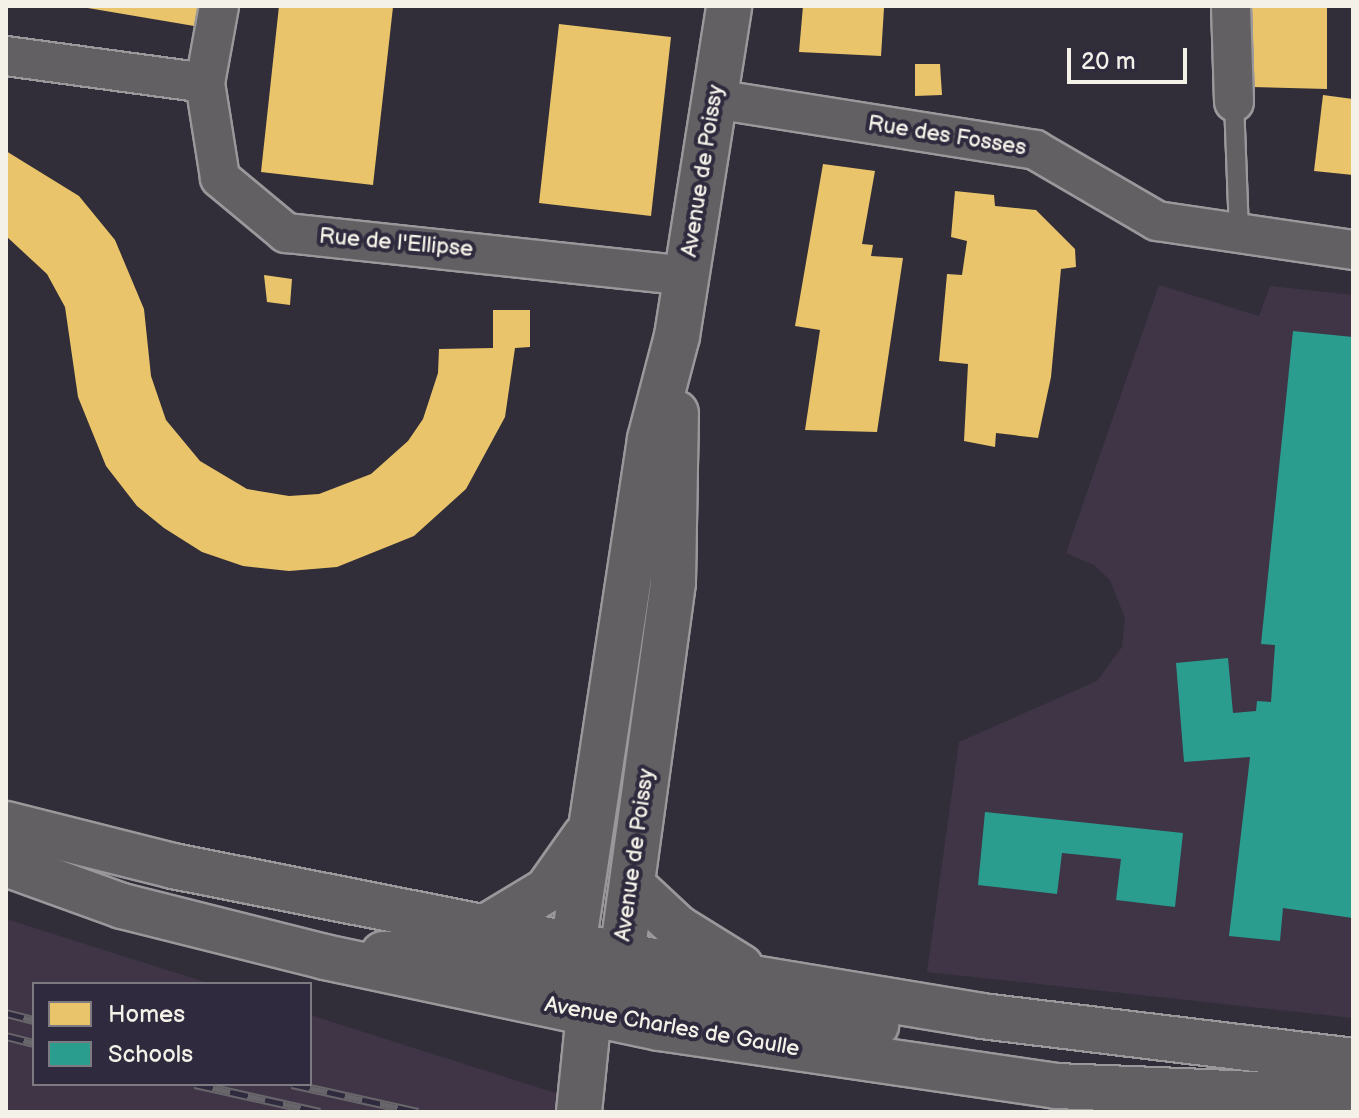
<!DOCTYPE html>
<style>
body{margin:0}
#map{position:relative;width:1359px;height:1118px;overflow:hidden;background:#312e39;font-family:"Balsamiq Sans",sans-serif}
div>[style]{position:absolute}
.built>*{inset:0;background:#3f3547}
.homes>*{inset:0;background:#e9c46a}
.schools>*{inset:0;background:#2a9d8f}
.roads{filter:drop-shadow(2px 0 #9a989b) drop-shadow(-2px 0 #9a989b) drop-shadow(0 2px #9a989b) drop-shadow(0 -2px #9a989b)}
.lane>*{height:18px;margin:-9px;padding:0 9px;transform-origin:9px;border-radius:9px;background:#626063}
.street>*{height:38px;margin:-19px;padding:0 19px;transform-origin:19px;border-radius:19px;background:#626063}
.secondary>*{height:44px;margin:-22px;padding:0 22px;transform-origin:22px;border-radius:22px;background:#626063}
.rail>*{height:9px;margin-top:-4.5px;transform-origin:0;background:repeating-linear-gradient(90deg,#2f2a3d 0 18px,#68666b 0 36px);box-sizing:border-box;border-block:2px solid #68666b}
span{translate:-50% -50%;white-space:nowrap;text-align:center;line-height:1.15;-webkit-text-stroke:8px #2f2a3d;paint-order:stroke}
.street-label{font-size:22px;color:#f4f1e8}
.frame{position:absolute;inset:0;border:8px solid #f4f1e8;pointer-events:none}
.legend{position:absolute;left:32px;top:982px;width:280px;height:104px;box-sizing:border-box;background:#2f2a3d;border:2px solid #7e7a81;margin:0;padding:10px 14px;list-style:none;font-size:24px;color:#f4f1e8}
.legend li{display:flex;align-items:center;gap:16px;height:40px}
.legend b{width:40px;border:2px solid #7e7a81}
.scale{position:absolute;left:1067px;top:48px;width:120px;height:36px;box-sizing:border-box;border:4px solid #f4f1e8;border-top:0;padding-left:10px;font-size:24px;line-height:28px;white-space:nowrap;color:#f4f1e8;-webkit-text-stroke:6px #2f2a3d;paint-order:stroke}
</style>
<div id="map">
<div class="built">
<i style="clip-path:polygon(1159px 285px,1259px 316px,1270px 286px,1353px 295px,1353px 1018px,927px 972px,959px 742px,1097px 681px,1122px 647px,1125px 618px,1110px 580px,1094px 565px,1066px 553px)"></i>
<i style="clip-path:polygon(6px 919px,211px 984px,34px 984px,34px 1084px,310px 1084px,310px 1015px,615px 1112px,6px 1112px)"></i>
</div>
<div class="homes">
<i style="clip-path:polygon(76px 6px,203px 6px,200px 27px)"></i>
<i style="clip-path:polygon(279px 6px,393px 7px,373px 185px,261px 172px)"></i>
<i style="clip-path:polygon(803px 6px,884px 8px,881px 56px,799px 52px)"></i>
<i style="clip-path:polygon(1252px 6px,1327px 6px,1327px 89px,1251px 87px)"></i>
<i style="clip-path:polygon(559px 24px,671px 37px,651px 216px,539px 203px)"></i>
<i style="clip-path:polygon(915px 64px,940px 64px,942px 95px,915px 96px)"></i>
<i style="clip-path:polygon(1323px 95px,1353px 99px,1353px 175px,1314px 171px)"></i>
<i style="clip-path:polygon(6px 151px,79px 196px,115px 240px,144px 309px,151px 376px,166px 420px,200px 461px,247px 489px,289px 496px,319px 494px,371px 474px,408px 441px,423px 419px,438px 373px,439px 349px,493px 348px,493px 310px,530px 310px,530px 347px,515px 348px,505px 417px,466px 489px,414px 536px,337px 567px,289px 571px,243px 566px,202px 552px,164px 528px,137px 506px,106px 466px,78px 397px,65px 307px,47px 274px,6px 236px)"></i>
<i style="clip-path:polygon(823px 164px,875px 171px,862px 244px,873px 245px,871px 256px,903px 258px,877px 432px,805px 430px,820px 330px,795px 326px)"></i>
<i style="clip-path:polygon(955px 191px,994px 195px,995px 206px,1036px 210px,1075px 249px,1076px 267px,1061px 269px,1051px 377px,1038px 438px,996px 433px,995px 447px,964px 441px,968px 364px,939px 361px,947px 274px,962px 275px,967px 241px,951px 237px)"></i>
<i style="clip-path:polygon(264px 275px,292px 279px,290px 305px,267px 302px)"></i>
</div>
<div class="schools">
<i style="clip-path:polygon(1293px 331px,1353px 337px,1353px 918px,1283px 908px,1280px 941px,1229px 936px,1250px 757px,1184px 762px,1176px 663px,1228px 658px,1233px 713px,1256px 711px,1257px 701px,1271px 702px,1275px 645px,1261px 644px)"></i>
<i style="clip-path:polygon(985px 812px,1183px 833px,1175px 907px,1116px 900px,1121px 859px,1062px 853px,1057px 894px,978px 885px)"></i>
</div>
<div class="roads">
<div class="lane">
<i style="left:1234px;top:102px;width:131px;rotate:87.8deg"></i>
</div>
<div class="street">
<i style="left:219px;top:6px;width:78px;rotate:100.3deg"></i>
<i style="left:205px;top:83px;width:96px;rotate:81deg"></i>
<i style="left:220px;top:178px;width:86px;rotate:39.8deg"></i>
<i style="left:286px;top:233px;width:403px;rotate:6.1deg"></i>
<i style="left:1231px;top:6px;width:96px;rotate:88.2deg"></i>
<i style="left:6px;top:56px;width:201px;rotate:7.7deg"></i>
<i style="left:714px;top:99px;width:325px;rotate:9deg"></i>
<i style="left:1035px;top:150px;width:141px;rotate:30.2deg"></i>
<i style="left:1157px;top:221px;width:198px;rotate:8.4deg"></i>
</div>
<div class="secondary">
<i style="left:6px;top:824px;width:172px;rotate:14.1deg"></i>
<i style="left:173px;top:866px;width:506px;rotate:11.18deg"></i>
<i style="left:669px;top:964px;width:317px;rotate:9.4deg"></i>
<i style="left:982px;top:1016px;width:374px;rotate:6.9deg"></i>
<i style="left:6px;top:864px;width:123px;rotate:19.9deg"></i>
<i style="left:122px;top:906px;width:209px;rotate:14.1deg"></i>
<i style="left:325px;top:957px;width:341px;rotate:12deg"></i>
<i style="left:659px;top:1028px;width:401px;rotate:8.3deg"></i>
<i style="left:1056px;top:1086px;width:297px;rotate:2.3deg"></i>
<i style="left:632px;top:885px;width:63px;rotate:43.1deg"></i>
<i style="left:678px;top:928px;width:74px;rotate:31.8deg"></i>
<i style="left:484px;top:928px;width:74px;rotate:-31.1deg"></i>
<i style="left:547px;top:890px;width:67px;rotate:-54.7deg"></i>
<i style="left:383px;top:954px;width:69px;rotate:-1.7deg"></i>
<i style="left:452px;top:952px;width:236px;rotate:11.5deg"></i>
<i style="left:683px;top:999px;width:195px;rotate:7.7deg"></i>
<i style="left:609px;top:981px;width:29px;rotate:-63deg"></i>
<i style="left:622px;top:955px;width:376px;rotate:-82.2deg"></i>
<i style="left:673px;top:582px;width:169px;rotate:-89deg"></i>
<i style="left:579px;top:1112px;width:99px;rotate:-84.2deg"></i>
<i style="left:589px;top:1014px;width:70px;rotate:-103.2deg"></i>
<i style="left:573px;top:946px;width:513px;rotate:-81.36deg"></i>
<i style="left:650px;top:439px;width:106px;rotate:-75.3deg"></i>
<i style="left:677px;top:336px;width:334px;rotate:-81deg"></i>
</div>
</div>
<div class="rail">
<i style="left:6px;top:1013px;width:29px;rotate:14deg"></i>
<i style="left:6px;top:1036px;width:29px;rotate:14deg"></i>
<i style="left:195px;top:1084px;width:128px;rotate:12.6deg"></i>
<i style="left:292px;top:1084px;width:129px;rotate:12.5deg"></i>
</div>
<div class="street-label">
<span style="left:947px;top:136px;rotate:9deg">Rue des Fosses</span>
<span style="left:703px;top:171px;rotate:-81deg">Avenue de Poissy</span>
<span style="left:396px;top:243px;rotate:5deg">Rue de l'Ellipse</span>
<span style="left:635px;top:855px;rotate:-82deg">Avenue de Poissy</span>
<span style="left:672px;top:1027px;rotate:10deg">Avenue Charles de Gaulle</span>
</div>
<div class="frame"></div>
<ul class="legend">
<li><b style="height:22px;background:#e9c46a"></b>Homes</li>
<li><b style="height:22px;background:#2a9d8f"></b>Schools</li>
</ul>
<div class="scale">20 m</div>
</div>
